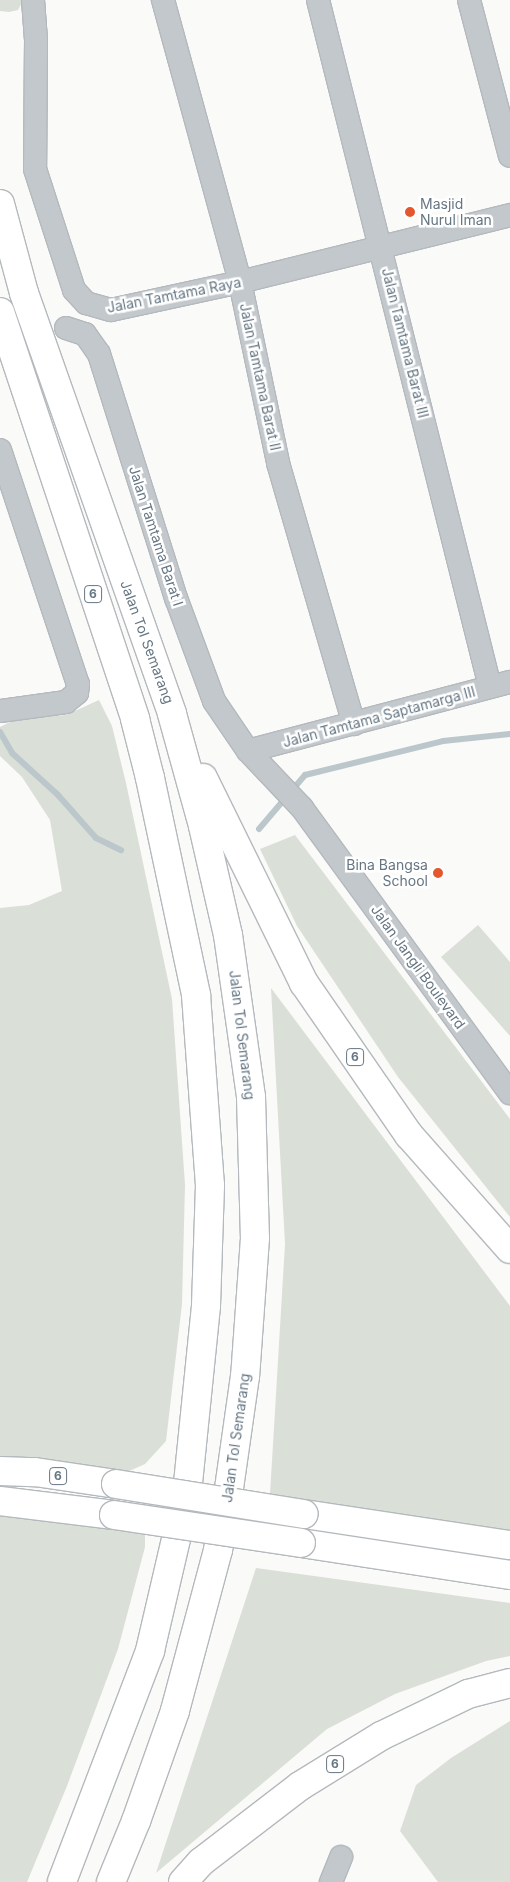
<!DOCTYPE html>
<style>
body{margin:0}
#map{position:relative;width:510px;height:1882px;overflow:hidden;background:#fafaf8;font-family:Inter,sans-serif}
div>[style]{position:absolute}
.green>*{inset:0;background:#dadfd7}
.stream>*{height:6px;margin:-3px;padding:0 3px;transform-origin:3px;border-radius:3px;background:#bbc7cb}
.roads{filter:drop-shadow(1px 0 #b4b9bd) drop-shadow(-1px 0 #b4b9bd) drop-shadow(0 1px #b4b9bd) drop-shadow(0 -1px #b4b9bd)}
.minor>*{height:22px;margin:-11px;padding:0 11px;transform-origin:11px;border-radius:11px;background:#c3c8cc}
.highway>*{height:28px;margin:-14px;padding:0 14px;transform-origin:14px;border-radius:14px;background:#fff}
.bridges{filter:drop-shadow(1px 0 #b4b9bd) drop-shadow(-1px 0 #b4b9bd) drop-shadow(0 1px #b4b9bd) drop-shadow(0 -1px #b4b9bd)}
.highway-bridge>*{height:28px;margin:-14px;padding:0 14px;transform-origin:14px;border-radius:14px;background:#fff}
.dots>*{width:14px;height:14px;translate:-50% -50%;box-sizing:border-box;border:2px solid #fff;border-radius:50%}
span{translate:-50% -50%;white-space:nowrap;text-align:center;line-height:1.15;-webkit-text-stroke:5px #fff;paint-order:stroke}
.shield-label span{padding:1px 4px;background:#fff;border:1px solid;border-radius:4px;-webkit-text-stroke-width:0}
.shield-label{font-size:12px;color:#657683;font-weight:700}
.poi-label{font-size:14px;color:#657683}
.left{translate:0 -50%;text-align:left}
.right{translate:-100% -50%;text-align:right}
.street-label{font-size:14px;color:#657683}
</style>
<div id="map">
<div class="green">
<i style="clip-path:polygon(0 0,23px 0,18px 10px,9px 12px,0 11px)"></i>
<i style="clip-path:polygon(99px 700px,112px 726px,126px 783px,172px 999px,185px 1185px,182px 1304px,166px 1441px,145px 1464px,127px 1472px,0 1459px,0 908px,29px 905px,62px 891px,50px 820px,22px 777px,0 756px,0 727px,16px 719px,66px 715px)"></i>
<i style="clip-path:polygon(295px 835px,510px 1119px,510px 1217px,398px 1077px,297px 926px,260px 849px)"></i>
<i style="clip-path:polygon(478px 925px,510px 962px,510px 1036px,441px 957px)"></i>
<i style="clip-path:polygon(271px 988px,510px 1306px,510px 1532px,270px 1494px,285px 1244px)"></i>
<i style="clip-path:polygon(0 1511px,145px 1533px,145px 1547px,118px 1649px,67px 1786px,27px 1882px,0 1882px)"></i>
<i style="clip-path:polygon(256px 1568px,510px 1603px,510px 1656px,486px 1661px,395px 1694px,327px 1729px,156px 1873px)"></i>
<i style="clip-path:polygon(510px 1721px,510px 1882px,438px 1882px,400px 1831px,416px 1785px,451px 1758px)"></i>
</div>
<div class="stream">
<i style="left:0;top:732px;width:24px;rotate:60deg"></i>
<i style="left:12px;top:753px;width:62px;rotate:42.4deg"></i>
<i style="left:58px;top:795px;width:57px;rotate:48.5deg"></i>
<i style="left:96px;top:838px;width:28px;rotate:26deg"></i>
<i style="left:259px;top:829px;width:71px;rotate:-49.6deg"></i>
<i style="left:305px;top:775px;width:142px;rotate:-13.8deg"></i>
<i style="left:443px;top:741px;width:67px;rotate:-6deg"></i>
</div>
<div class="roads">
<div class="minor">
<i style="left:33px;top:0;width:40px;rotate:85.7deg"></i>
<i style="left:36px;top:40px;width:129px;rotate:90.4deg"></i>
<i style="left:35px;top:169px;width:127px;rotate:72.1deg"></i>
<i style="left:74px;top:290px;width:18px;rotate:47deg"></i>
<i style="left:86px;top:303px;width:26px;rotate:16deg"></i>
<i style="left:111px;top:310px;width:132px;rotate:-12.2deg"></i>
<i style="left:240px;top:282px;width:278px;rotate:-13.9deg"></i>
<i style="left:163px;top:0;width:292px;rotate:74.7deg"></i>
<i style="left:240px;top:282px;width:185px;rotate:78.1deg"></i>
<i style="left:278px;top:463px;width:272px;rotate:73.8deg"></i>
<i style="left:318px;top:0;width:708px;rotate:75.94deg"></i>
<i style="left:469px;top:0;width:161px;rotate:75.3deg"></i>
<i style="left:66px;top:328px;width:20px;rotate:18deg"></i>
<i style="left:85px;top:334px;width:24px;rotate:55deg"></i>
<i style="left:99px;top:354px;width:256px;rotate:72.5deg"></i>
<i style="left:176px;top:598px;width:110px;rotate:69.7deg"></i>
<i style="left:214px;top:701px;width:60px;rotate:55.8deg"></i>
<i style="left:248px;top:751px;width:79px;rotate:46.5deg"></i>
<i style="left:302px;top:808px;width:353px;rotate:53.9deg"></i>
<i style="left:0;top:450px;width:247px;rotate:71.6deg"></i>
<i style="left:78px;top:684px;width:9px;rotate:96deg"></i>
<i style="left:77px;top:693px;width:14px;rotate:141deg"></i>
<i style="left:66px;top:702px;width:67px;rotate:172.2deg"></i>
<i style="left:248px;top:751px;width:271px;rotate:-14.8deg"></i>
<i style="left:331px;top:1882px;width:27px;rotate:-68deg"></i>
</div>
<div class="highway">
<i style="left:0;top:204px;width:92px;rotate:74.9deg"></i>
<i style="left:24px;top:293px;width:446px;rotate:70.6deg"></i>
<i style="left:172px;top:714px;width:116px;rotate:74.5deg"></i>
<i style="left:203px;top:826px;width:112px;rotate:77.1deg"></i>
<i style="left:228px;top:935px;width:164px;rotate:81.9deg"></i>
<i style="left:251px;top:1097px;width:141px;rotate:88.4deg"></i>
<i style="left:255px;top:1238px;width:138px;rotate:94.1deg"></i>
<i style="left:245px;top:1376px;width:114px;rotate:98.1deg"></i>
<i style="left:229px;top:1489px;width:62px;rotate:100.2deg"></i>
<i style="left:218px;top:1550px;width:167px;rotate:105deg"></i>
<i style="left:175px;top:1711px;width:117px;rotate:109.5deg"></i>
<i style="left:136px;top:1821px;width:66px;rotate:112.3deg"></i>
<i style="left:0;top:312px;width:429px;rotate:71.6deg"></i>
<i style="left:135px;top:719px;width:61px;rotate:75.7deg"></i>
<i style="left:150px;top:778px;width:222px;rotate:78deg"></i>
<i style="left:196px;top:995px;width:191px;rotate:85.8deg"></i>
<i style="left:210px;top:1185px;width:121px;rotate:91.9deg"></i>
<i style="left:206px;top:1306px;width:177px;rotate:95.8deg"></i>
<i style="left:188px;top:1482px;width:58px;rotate:101.9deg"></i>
<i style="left:176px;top:1539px;width:115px;rotate:103.1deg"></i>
<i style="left:150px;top:1651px;width:247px;rotate:110.9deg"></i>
<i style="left:203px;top:778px;width:229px;rotate:63.8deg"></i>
<i style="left:304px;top:983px;width:185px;rotate:55.4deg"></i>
<i style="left:409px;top:1135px;width:152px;rotate:48.5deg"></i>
<i style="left:0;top:1471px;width:35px;rotate:2deg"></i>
<i style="left:35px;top:1472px;width:82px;rotate:8.4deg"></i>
<i style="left:0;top:1501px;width:115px;rotate:7deg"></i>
<i style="left:304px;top:1514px;width:208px;rotate:8.6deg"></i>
<i style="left:301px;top:1543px;width:211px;rotate:8.7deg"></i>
<i style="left:183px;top:1882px;width:27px;rotate:-48deg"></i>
<i style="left:201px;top:1862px;width:125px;rotate:-37.5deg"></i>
<i style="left:300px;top:1786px;width:95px;rotate:-31.7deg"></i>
<i style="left:381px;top:1736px;width:97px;rotate:-25.8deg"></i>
<i style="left:468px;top:1694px;width:43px;rotate:-14.7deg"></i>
</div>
</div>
<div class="bridges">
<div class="highway-bridge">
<i style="left:116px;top:1484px;width:190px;rotate:9.1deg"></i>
<i style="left:114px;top:1515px;width:189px;rotate:8.5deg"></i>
</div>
</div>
<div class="dots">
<i style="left:410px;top:212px;background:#e4572e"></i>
<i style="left:438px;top:873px;background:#e4572e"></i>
</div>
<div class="shield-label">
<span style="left:93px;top:594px">6</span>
<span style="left:355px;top:1057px">6</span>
<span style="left:58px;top:1476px">6</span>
<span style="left:335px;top:1764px">6</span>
</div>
<div class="poi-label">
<span class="left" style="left:420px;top:212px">Masjid<br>Nurul Iman</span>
<span class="right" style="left:428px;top:873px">Bina Bangsa<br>School</span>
</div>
<div class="street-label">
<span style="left:174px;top:295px;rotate:-11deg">Jalan Tamtama Raya</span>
<span style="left:405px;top:343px;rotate:76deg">Jalan Tamtama Barat III</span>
<span style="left:260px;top:377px;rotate:78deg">Jalan Tamtama Barat II</span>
<span style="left:156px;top:536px;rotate:72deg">Jalan Tamtama Barat I</span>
<span style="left:147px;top:642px;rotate:70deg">Jalan Tol Semarang</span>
<span style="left:379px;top:717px;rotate:-15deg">Jalan Tamtama Saptamarga III</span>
<span style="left:418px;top:967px;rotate:54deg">Jalan Jangli Boulevard</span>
<span style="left:242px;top:1035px;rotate:83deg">Jalan Tol Semarang</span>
<span style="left:236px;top:1438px;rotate:-82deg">Jalan Tol Semarang</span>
</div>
</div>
